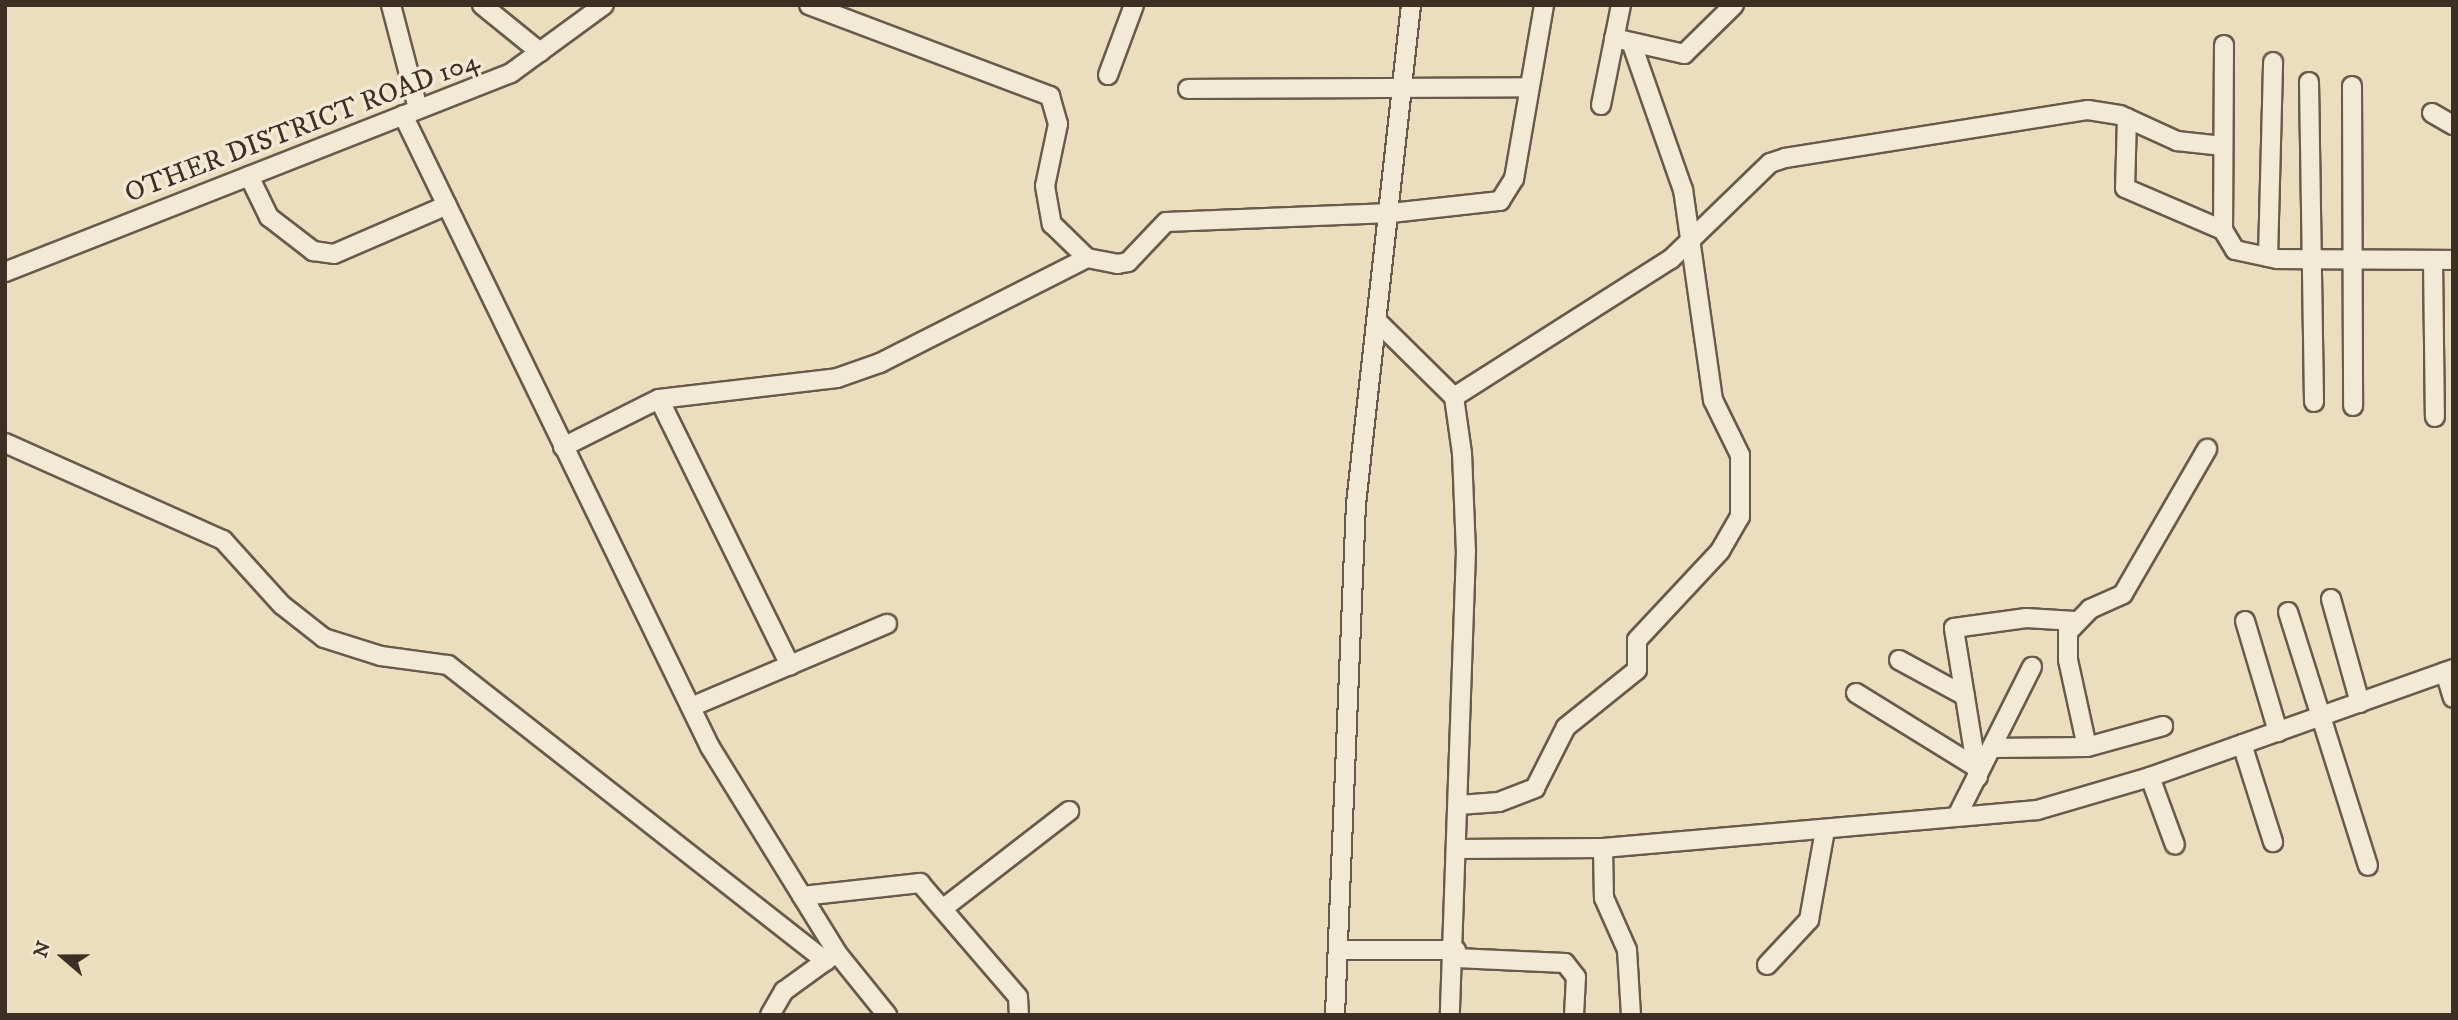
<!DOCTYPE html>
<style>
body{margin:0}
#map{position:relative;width:2458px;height:1020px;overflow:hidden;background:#ebdebe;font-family:"IM FELL DW Pica",serif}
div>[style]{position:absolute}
.roads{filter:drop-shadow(2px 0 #695b4b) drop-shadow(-2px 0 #695b4b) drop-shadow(0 2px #695b4b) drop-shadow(0 -2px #695b4b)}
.minor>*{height:18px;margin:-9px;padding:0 9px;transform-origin:9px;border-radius:9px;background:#f2ead5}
span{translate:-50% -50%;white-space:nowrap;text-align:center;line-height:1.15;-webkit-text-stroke:7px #f2ead5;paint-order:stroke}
.street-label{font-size:28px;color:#3e2f25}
.frame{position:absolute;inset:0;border:7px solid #3e2f25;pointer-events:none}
.north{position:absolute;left:28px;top:922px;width:70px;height:70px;-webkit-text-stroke:5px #f2ead5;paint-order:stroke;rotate:290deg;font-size:19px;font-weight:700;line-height:28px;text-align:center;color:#3e2f25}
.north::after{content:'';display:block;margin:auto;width:24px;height:32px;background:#3e2f25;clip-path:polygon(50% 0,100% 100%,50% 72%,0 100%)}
</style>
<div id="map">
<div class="roads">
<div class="minor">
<i style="left:391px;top:5px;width:107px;rotate:75.4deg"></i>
<i style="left:482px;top:5px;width:75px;rotate:39deg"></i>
<i style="left:809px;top:5px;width:258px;rotate:20.7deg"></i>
<i style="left:1050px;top:96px;width:29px;rotate:74deg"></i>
<i style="left:1058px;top:124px;width:63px;rotate:101.8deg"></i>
<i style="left:1045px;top:186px;width:39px;rotate:80deg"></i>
<i style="left:1052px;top:224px;width:49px;rotate:44.2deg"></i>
<i style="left:1087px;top:258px;width:31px;rotate:11deg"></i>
<i style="left:1117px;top:264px;width:11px;rotate:-10deg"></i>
<i style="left:1128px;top:262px;width:55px;rotate:-46.5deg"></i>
<i style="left:1166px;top:222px;width:225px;rotate:-2.3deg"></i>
<i style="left:1391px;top:213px;width:110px;rotate:-6.3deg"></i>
<i style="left:1500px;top:201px;width:26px;rotate:-58deg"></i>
<i style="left:1514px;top:179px;width:177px;rotate:-80.2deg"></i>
<i style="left:1614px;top:38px;width:72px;rotate:12.9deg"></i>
<i style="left:1684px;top:54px;width:70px;rotate:-44.4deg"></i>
<i style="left:2224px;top:45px;width:185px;rotate:90.3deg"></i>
<i style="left:2223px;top:230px;width:23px;rotate:59deg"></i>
<i style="left:2235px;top:250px;width:43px;rotate:12.1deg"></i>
<i style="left:2277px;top:259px;width:176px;rotate:0.3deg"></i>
<i style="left:1108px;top:75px;width:75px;rotate:-69.6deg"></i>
<i style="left:2309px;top:82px;width:320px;rotate:89.1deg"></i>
<i style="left:2352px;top:86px;width:320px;rotate:89.8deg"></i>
<i style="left:1188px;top:89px;width:340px;rotate:-0.3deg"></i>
<i style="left:1601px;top:105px;width:102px;rotate:-78.7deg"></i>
<i style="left:2432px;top:113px;width:24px;rotate:30deg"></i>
<i style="left:403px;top:115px;width:703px;rotate:64.09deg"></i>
<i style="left:710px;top:747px;width:242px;rotate:58.3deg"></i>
<i style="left:837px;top:953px;width:80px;rotate:51.1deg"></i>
<i style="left:2127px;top:118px;width:70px;rotate:91.6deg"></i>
<i style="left:2125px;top:188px;width:107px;rotate:23.2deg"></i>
<i style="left:249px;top:176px;width:46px;rotate:64deg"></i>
<i style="left:269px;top:217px;width:56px;rotate:37.7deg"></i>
<i style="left:313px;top:251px;width:21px;rotate:8deg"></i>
<i style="left:334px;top:254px;width:123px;rotate:-23.4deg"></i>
<i style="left:2268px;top:257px;width:195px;rotate:-88.5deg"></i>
<i style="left:2433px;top:260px;width:157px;rotate:89.3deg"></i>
<i style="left:5px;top:272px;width:544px;rotate:-21.47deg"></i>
<i style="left:511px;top:73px;width:115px;rotate:-36.2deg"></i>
<i style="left:1379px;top:323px;width:105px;rotate:44.6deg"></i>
<i style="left:1454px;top:397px;width:57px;rotate:81.9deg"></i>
<i style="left:1462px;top:453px;width:98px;rotate:87.7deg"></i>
<i style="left:1466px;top:551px;width:464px;rotate:92deg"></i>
<i style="left:1454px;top:397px;width:257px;rotate:-32.5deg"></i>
<i style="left:1671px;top:259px;width:138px;rotate:-44.1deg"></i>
<i style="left:1770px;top:163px;width:16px;rotate:-18deg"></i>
<i style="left:1785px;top:158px;width:307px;rotate:-9deg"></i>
<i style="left:2088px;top:110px;width:32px;rotate:9deg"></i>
<i style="left:2120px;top:115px;width:63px;rotate:24.5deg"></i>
<i style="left:2177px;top:141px;width:46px;rotate:6.2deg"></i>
<i style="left:659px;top:399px;width:297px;rotate:63.8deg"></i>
<i style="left:5px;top:443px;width:239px;rotate:24deg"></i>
<i style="left:223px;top:540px;width:88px;rotate:47.8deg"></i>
<i style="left:282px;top:605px;width:53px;rotate:38.2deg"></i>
<i style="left:324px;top:638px;width:60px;rotate:17.5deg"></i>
<i style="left:381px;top:656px;width:68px;rotate:7.7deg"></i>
<i style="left:448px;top:665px;width:480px;rotate:38.1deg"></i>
<i style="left:563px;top:447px;width:107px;rotate:-26.6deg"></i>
<i style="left:659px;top:399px;width:179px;rotate:-6.7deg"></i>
<i style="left:837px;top:378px;width:46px;rotate:-19.2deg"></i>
<i style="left:880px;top:363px;width:232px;rotate:-26.9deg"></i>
<i style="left:2331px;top:599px;width:108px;rotate:74.4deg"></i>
<i style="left:2288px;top:612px;width:266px;rotate:72.5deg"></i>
<i style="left:2245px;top:621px;width:116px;rotate:73.4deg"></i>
<i style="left:1899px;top:660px;width:75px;rotate:28.6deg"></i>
<i style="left:2445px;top:672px;width:27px;rotate:73deg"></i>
<i style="left:1856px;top:693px;width:141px;rotate:31.7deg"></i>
<i style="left:691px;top:707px;width:213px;rotate:-23deg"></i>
<i style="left:2242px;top:744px;width:103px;rotate:72.4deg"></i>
<i style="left:2087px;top:747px;width:89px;rotate:-102.3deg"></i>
<i style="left:2068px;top:660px;width:28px;rotate:-90deg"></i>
<i style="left:2068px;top:632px;width:32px;rotate:-46deg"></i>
<i style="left:2090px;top:609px;width:36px;rotate:-24deg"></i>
<i style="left:2123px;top:594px;width:168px;rotate:-59.9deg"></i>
<i style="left:1992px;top:748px;width:95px;rotate:-0.6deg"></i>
<i style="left:2087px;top:747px;width:79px;rotate:-15.4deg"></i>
<i style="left:1978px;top:777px;width:151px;rotate:-99.2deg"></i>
<i style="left:1954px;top:628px;width:73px;rotate:-7.9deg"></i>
<i style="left:2026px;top:618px;width:49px;rotate:3.5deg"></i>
<i style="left:2150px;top:777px;width:72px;rotate:69.8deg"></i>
<i style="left:1459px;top:805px;width:40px;rotate:-4.3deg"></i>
<i style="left:1499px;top:802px;width:39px;rotate:-21deg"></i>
<i style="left:1535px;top:788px;width:68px;rotate:-63.1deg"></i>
<i style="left:1566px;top:727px;width:91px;rotate:-38.8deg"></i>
<i style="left:1637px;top:670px;width:30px;rotate:-90deg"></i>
<i style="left:1637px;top:640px;width:122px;rotate:-47deg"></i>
<i style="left:1720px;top:551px;width:39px;rotate:-60deg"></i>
<i style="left:1740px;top:517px;width:62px;rotate:-90deg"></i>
<i style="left:1740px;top:455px;width:61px;rotate:-116.1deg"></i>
<i style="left:1713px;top:400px;width:212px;rotate:-98.1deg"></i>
<i style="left:1683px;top:190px;width:155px;rotate:-109.3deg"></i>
<i style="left:1957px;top:816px;width:167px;rotate:-63.3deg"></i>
<i style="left:1603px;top:848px;width:50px;rotate:88.9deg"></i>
<i style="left:1604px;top:898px;width:57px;rotate:66.1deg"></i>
<i style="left:1627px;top:950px;width:65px;rotate:86.5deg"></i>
<i style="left:1458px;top:849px;width:145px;rotate:-0.4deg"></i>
<i style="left:1603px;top:848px;width:436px;rotate:-5deg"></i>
<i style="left:2037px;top:810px;width:118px;rotate:-16.3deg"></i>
<i style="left:2150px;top:777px;width:322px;rotate:-19.6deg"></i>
<i style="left:802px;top:896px;width:119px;rotate:-6.3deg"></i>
<i style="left:920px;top:883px;width:150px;rotate:49.3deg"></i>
<i style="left:1018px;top:997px;width:18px;rotate:87deg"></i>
<i style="left:945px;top:907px;width:157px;rotate:-37.7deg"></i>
<i style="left:1339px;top:950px;width:117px"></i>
<i style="left:1456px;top:958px;width:109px;rotate:2.6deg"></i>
<i style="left:1565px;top:963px;width:18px;rotate:52deg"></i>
<i style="left:1576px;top:977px;width:38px;rotate:93deg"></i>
<i style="left:1767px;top:965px;width:62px;rotate:-47deg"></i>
<i style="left:1809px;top:920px;width:91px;rotate:-79.9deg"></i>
<i style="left:770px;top:1015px;width:28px;rotate:-60deg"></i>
<i style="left:784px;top:991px;width:63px;rotate:-36deg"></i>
<i style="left:1335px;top:1015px;width:511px;rotate:-87.65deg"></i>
<i style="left:1356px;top:504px;width:502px;rotate:-83.71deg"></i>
</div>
</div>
<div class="street-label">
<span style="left:302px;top:127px;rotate:-21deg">OTHER DISTRICT ROAD 104</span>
</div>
<div class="frame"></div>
<div class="north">N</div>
</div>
